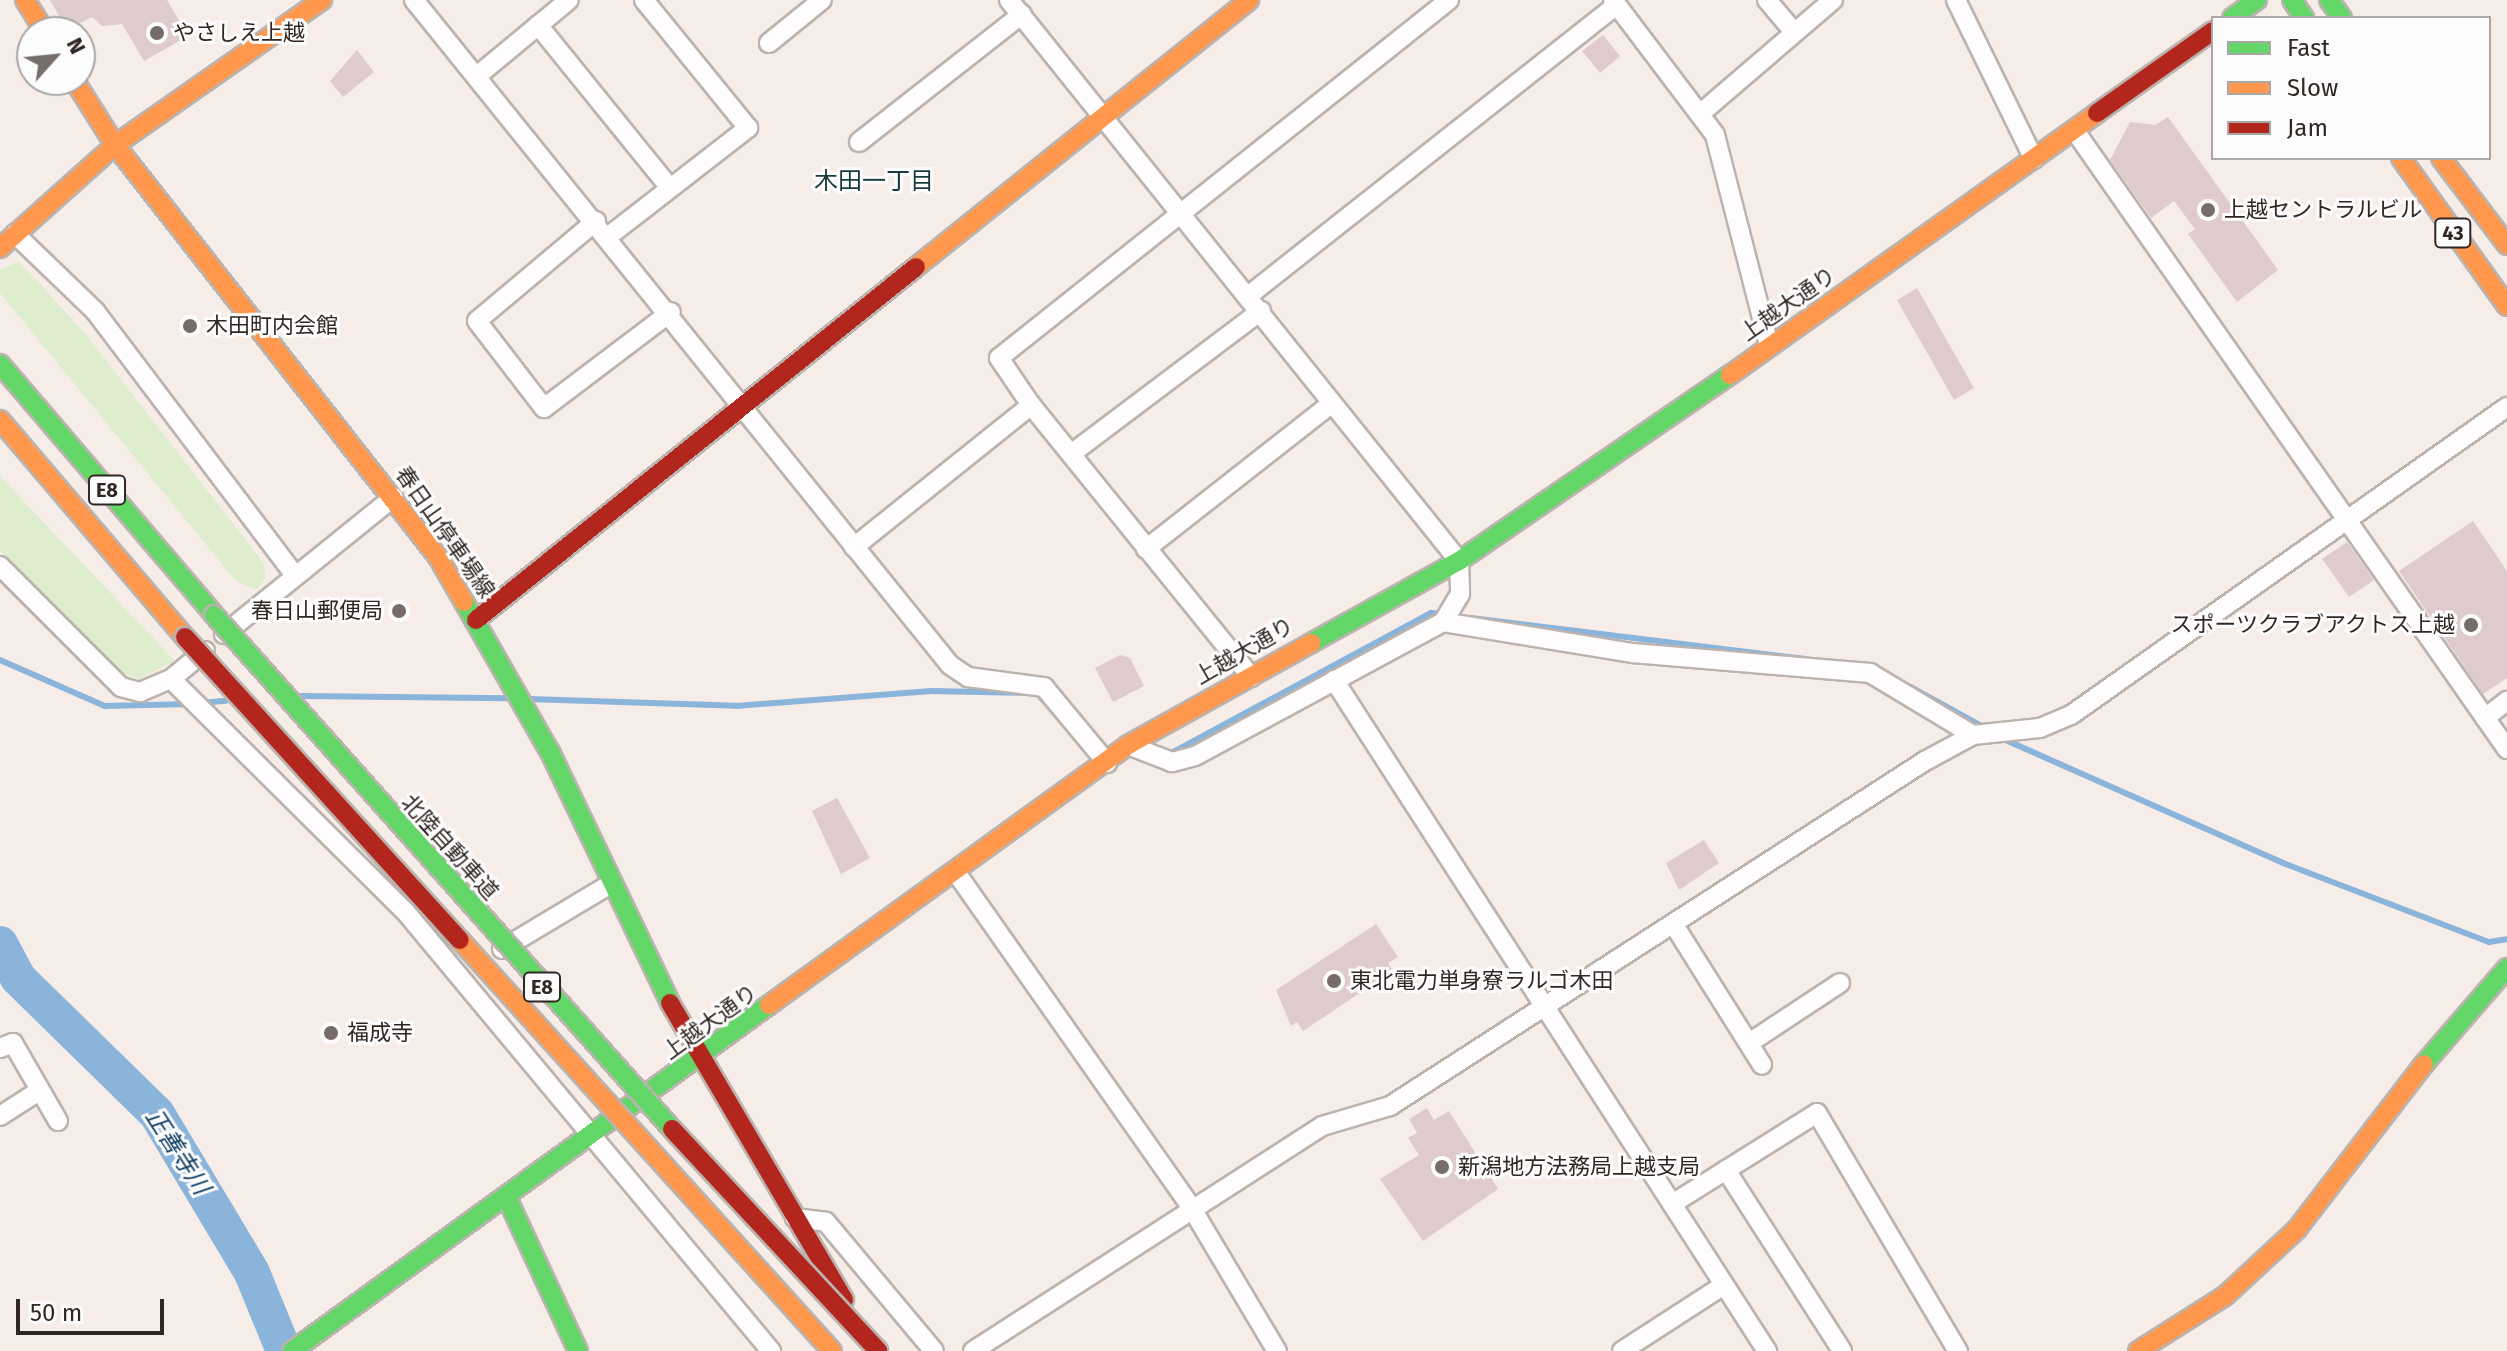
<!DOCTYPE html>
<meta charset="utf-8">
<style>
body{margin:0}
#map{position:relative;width:2507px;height:1351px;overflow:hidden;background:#f7ede8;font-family:"Fira Sans","Noto Sans JP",sans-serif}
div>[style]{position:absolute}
.green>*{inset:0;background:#ddedce}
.stream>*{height:6px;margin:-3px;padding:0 3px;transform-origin:3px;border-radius:3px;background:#8bb4db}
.river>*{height:36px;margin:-18px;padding:0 18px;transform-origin:18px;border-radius:18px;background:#8bb4db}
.building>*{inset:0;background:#dfcace}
.roads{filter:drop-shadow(2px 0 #bbb3ae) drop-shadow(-2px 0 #bbb3ae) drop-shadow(0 2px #bbb3ae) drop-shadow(0 -2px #bbb3ae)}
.street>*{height:18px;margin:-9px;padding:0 9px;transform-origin:9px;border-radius:9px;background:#fefcfc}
.fast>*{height:18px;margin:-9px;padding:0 9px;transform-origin:9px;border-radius:9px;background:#63d668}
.slow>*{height:18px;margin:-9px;padding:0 9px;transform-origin:9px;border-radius:9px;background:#ff974d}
.jam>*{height:18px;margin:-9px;padding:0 9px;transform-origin:9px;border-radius:9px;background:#b3261e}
.bridges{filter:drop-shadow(2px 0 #bbb3ae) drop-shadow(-2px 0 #bbb3ae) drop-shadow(0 2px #bbb3ae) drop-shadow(0 -2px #bbb3ae)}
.fast-bridge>*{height:18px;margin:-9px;padding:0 9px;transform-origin:9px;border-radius:9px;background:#63d668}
.slow-bridge>*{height:18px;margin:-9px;padding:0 9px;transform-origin:9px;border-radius:9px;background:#ff974d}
.jam-bridge>*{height:18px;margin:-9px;padding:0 9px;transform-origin:9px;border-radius:9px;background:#b3261e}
.dots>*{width:22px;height:22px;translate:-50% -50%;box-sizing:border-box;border:4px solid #fcfcfc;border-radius:50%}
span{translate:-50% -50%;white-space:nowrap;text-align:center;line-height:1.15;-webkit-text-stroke:6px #fcfcfc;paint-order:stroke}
.shield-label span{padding:2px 6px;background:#fcfcfc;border:2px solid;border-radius:6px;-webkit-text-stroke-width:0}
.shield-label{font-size:20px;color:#302724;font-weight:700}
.poi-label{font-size:22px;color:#302724}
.left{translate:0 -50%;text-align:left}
.right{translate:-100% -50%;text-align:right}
.street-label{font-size:22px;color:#302724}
.neighbourhood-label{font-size:24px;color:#183a3c}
.water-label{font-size:24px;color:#103e64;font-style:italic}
.legend{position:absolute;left:2211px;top:16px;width:280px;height:144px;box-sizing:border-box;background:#fcfcfc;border:2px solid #aaa7a6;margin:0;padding:10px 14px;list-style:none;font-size:24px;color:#302724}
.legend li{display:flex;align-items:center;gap:16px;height:40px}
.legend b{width:40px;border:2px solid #aaa7a6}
.north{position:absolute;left:16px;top:16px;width:80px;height:80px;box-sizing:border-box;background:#fcfcfc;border:2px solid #aaa7a6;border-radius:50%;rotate:63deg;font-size:22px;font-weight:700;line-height:32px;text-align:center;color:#302724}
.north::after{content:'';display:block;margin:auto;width:28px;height:36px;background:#766c69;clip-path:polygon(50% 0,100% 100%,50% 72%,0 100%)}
.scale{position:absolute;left:16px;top:1299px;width:148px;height:36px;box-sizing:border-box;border:4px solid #302724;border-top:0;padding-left:10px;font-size:24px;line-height:28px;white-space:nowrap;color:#302724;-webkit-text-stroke:6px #fcfcfc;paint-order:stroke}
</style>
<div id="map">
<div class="green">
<i style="clip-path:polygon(19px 262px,84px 332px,263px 562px,266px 577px,256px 590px,236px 581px,0 293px,0 269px)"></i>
<i style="clip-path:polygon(0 475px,13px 490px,175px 661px,139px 679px,119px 672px,0 551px)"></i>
</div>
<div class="stream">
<i style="left:1471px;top:618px;width:337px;rotate:7deg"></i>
<i style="left:0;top:660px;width:115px;rotate:23.7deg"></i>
<i style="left:105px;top:706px;width:85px;rotate:-1.3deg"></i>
<i style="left:1911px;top:687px;width:85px;rotate:29deg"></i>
<i style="left:301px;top:696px;width:208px;rotate:0.6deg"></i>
<i style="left:529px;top:699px;width:207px;rotate:1.9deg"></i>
<i style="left:736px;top:706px;width:196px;rotate:-4.4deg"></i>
<i style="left:931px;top:691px;width:106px;rotate:1.1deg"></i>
<i style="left:1037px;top:693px;width:86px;rotate:48.8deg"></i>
<i style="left:201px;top:703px;width:25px;rotate:-5deg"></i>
<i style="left:2001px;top:738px;width:308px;rotate:23.9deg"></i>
<i style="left:2283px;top:863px;width:221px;rotate:21deg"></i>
<i style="left:2489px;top:942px;width:18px;rotate:-9deg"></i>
<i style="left:1168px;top:755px;width:299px;rotate:-28.4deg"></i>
<i style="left:1431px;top:613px;width:13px;rotate:4deg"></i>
</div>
<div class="river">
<i style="left:0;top:944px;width:38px;rotate:62deg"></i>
<i style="left:18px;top:978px;width:194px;rotate:44.4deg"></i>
<i style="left:157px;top:1114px;width:185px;rotate:59.1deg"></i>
<i style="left:252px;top:1273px;width:84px;rotate:67.7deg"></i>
</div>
<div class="building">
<i style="clip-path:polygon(50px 0,167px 0,188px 36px,144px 61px,122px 24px,102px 26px,92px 17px,67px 30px)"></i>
<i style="clip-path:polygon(1603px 35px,1620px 56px,1600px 73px,1582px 51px)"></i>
<i style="clip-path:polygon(357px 50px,374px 72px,343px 97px,330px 81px)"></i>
<i style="clip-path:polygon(2168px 117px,2278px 270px,2237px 302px,2188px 234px,2195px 229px,2174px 201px,2151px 218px,2110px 160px,2130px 122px,2155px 125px)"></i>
<i style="clip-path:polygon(1917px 288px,1974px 388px,1954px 400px,1897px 300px)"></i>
<i style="clip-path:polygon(2473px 521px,2507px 571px,2507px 678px,2483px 694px,2399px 571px)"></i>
<i style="clip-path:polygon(2347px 542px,2374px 580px,2349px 597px,2322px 559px)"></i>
<i style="clip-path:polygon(1120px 655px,1130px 658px,1144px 686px,1113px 702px,1095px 668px)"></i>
<i style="clip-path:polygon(837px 798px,870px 858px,841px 874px,812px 811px)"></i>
<i style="clip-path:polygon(1704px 840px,1719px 863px,1679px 890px,1666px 863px)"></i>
<i style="clip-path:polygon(1376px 924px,1398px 957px,1388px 963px,1393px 971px,1303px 1031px,1297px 1022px,1291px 1026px,1276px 990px)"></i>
<i style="clip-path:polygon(1427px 1108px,1434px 1120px,1449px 1111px,1498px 1189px,1423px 1241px,1380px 1179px,1419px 1155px,1408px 1138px,1417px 1133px,1409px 1119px)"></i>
</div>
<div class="roads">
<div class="street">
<i style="left:414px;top:0;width:854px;rotate:51.13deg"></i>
<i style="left:950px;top:665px;width:22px;rotate:34deg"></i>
<i style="left:968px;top:677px;width:77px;rotate:7.5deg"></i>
<i style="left:1044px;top:687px;width:99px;rotate:50.3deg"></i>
<i style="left:1009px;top:0;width:719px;rotate:51.27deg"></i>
<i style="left:1459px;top:561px;width:33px;rotate:88deg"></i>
<i style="left:1460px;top:594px;width:33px;rotate:121deg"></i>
<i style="left:1443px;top:622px;width:282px;rotate:151.6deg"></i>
<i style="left:1195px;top:756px;width:24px;rotate:165deg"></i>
<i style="left:1172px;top:762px;width:47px;rotate:-158.9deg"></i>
<i style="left:1613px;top:0;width:169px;rotate:52.9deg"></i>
<i style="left:1715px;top:135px;width:218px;rotate:75.6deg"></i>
<i style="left:1767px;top:0;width:42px;rotate:49.8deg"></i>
<i style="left:1956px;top:0;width:177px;rotate:63.9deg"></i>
<i style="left:538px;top:25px;width:208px;rotate:51deg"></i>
<i style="left:769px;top:43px;width:68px;rotate:-39.1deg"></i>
<i style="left:477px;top:76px;width:119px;rotate:-39.6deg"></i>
<i style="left:1701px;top:113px;width:174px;rotate:-40.6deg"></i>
<i style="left:2075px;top:131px;width:754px;rotate:55.05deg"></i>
<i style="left:859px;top:142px;width:207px;rotate:-38.1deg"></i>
<i style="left:596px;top:221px;width:155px;rotate:140deg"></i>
<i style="left:477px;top:321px;width:110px;rotate:52.4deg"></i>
<i style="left:544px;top:408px;width:159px;rotate:-37.1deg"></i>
<i style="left:15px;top:234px;width:111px;rotate:43.9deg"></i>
<i style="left:95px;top:311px;width:331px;rotate:52.9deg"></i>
<i style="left:610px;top:235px;width:175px;rotate:-37.8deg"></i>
<i style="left:748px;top:128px;width:165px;rotate:-129.1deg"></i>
<i style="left:1248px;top:296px;width:470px;rotate:-38.3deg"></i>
<i style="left:1031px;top:405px;width:57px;rotate:-124.2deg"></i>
<i style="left:999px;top:358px;width:575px;rotate:-38.5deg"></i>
<i style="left:1071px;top:454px;width:238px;rotate:-37deg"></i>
<i style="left:854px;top:547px;width:227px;rotate:-38.7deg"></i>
<i style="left:1031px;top:405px;width:350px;rotate:51deg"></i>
<i style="left:1146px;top:549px;width:236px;rotate:-38.1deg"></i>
<i style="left:0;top:566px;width:171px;rotate:45deg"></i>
<i style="left:121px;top:687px;width:20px;rotate:15deg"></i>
<i style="left:140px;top:692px;width:34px;rotate:-23deg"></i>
<i style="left:1443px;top:622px;width:193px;rotate:9.3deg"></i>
<i style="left:1633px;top:653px;width:238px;rotate:4.8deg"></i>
<i style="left:1870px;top:673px;width:120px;rotate:31deg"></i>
<i style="left:224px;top:634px;width:218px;rotate:-38.9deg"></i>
<i style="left:205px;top:651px;width:44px;rotate:140.5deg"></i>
<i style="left:171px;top:679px;width:328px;rotate:44.8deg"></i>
<i style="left:404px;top:910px;width:574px;rotate:50.23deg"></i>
<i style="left:1334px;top:680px;width:799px;rotate:57.17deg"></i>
<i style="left:2485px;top:718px;width:28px;rotate:-38deg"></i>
<i style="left:955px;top:871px;width:411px;rotate:54.9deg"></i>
<i style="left:1191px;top:1207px;width:168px;rotate:59.2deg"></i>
<i style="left:1674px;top:925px;width:165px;rotate:57.8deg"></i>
<i style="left:502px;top:949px;width:125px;rotate:-30.9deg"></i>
<i style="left:1749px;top:1043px;width:109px;rotate:-33.4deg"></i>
<i style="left:0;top:1048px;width:14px;rotate:-21deg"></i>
<i style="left:13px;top:1043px;width:90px;rotate:60deg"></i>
<i style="left:0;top:1116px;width:46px;rotate:-32.7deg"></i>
<i style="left:1726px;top:1170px;width:215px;rotate:57.3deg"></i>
<i style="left:1672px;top:1204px;width:171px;rotate:-32.1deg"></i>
<i style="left:1817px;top:1113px;width:277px;rotate:59.4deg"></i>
<i style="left:795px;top:1218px;width:31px;rotate:7deg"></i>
<i style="left:826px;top:1222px;width:168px;rotate:50.1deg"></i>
<i style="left:973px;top:1351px;width:415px;rotate:-32.8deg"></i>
<i style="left:1322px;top:1126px;width:71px;rotate:-16.4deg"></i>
<i style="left:1390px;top:1106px;width:637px;rotate:-32.82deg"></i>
<i style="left:1925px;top:761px;width:55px;rotate:-28.4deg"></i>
<i style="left:1973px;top:735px;width:67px;rotate:-6deg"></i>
<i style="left:2040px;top:728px;width:34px;rotate:-23deg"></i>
<i style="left:2071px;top:715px;width:534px;rotate:-35.24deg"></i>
<i style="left:1622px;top:1351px;width:121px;rotate:-32.9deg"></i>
</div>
<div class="fast">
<i style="left:2292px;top:0;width:22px;rotate:56deg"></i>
<i style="left:2329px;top:0;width:22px;rotate:54deg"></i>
<i style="left:2232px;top:18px;width:31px;rotate:-36deg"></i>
<i style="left:0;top:364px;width:330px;rotate:49.5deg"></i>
<i style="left:464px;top:602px;width:173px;rotate:60.2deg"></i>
<i style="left:550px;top:752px;width:278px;rotate:64.4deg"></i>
<i style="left:1311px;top:643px;width:169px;rotate:-29deg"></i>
<i style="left:1459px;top:561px;width:329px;rotate:-34.5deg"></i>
<i style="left:2424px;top:1064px;width:127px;rotate:-49.2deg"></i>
<i style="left:507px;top:1198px;width:169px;rotate:65.1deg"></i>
<i style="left:292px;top:1351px;width:589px;rotate:-35.96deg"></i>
</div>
<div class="slow">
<i style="left:25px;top:0;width:38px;rotate:58deg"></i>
<i style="left:74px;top:80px;width:77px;rotate:57.8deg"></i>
<i style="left:115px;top:145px;width:524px;rotate:51.9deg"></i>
<i style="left:438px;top:557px;width:52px;rotate:60deg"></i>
<i style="left:2401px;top:158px;width:182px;rotate:54.4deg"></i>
<i style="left:2441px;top:158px;width:109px;rotate:52.8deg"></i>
<i style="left:0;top:248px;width:154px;rotate:-41.8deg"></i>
<i style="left:115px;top:145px;width:253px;rotate:-35deg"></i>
<i style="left:916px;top:267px;width:427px;rotate:-38.7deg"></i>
<i style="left:1730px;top:375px;width:451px;rotate:-35.5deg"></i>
<i style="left:0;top:420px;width:285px;rotate:49.6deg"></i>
<i style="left:769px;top:1005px;width:443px;rotate:-35.9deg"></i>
<i style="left:1128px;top:745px;width:210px;rotate:-29.1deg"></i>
<i style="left:2138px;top:1351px;width:103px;rotate:-32.3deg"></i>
<i style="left:2225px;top:1296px;width:98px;rotate:-42.9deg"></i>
<i style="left:2297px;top:1229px;width:208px;rotate:-52.4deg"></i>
</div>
<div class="jam">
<i style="left:2097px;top:113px;width:142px;rotate:-35.3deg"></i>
<i style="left:476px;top:620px;width:564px;rotate:-38.74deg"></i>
<i style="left:670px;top:1003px;width:344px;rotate:59.6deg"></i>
</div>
</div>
<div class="bridges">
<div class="fast-bridge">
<i style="left:214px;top:615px;width:688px;rotate:48.3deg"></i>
</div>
<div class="slow-bridge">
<i style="left:460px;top:940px;width:554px;rotate:47.85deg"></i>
</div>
<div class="jam-bridge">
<i style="left:185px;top:637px;width:409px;rotate:47.8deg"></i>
<i style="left:672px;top:1129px;width:303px;rotate:47.1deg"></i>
</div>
</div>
<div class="dots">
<i style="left:157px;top:33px;background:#766c69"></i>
<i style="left:2208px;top:210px;background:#766c69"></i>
<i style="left:190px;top:326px;background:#766c69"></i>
<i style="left:399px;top:611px;background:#766c69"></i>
<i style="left:2471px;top:625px;background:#766c69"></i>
<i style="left:1334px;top:981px;background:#766c69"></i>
<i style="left:331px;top:1033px;background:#766c69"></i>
<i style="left:1442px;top:1167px;background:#766c69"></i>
</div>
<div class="shield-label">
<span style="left:2453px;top:233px">43</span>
<span style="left:107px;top:490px">E8</span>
<span style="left:542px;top:987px">E8</span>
</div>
<div class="poi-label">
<span class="left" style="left:173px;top:33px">やさしえ上越</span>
<span class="left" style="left:2224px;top:210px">上越セントラルビル</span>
<span class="left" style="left:206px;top:326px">木田町内会館</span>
<span class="right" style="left:383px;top:611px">春日山郵便局</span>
<span class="right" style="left:2455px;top:625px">スポーツクラブアクトス上越</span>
<span class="left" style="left:1350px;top:981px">東北電力単身寮ラルゴ木田</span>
<span class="left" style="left:347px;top:1033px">福成寺</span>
<span class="left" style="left:1458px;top:1167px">新潟地方法務局上越支局</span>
</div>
<div class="street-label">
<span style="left:1788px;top:304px;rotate:-35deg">上越大通り</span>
<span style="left:445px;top:532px;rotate:55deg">春日山停車場線</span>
<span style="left:1244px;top:651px;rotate:-30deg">上越大通り</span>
<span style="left:450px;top:847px;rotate:48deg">北陸自動車道</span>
<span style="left:710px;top:1022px;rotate:-36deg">上越大通り</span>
</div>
<div class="neighbourhood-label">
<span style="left:874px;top:182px">木田一丁目</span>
</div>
<div class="water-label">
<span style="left:177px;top:1152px;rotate:57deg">正善寺川</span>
</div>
<ul class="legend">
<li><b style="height:10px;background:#63d668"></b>Fast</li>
<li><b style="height:10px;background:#ff974d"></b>Slow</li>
<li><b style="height:10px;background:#b3261e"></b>Jam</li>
</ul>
<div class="north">N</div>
<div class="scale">50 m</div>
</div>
